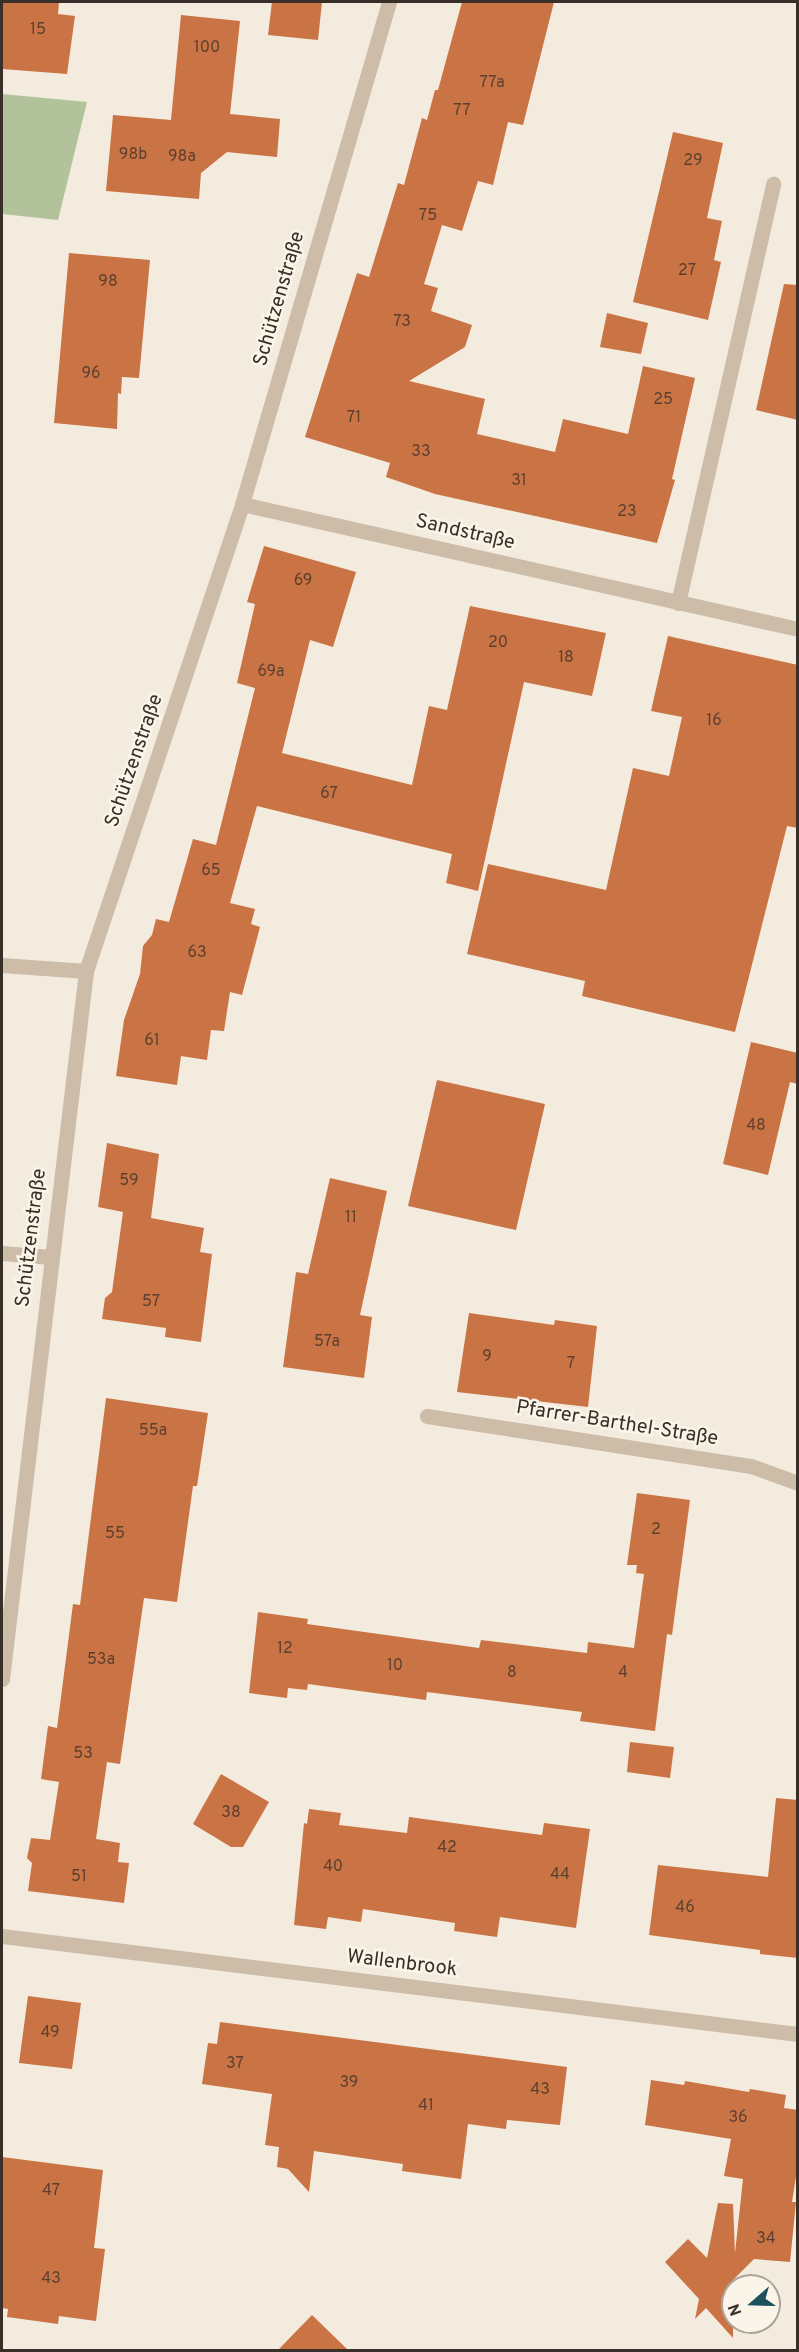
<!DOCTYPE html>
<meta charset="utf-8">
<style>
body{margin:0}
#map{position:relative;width:799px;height:2352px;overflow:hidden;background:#f3ebdd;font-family:Overpass,sans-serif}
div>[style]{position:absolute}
.green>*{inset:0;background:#b2c39c}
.building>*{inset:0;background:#ca7344}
.minor>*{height:15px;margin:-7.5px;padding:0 7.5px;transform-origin:7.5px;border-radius:7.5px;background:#ccbca8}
span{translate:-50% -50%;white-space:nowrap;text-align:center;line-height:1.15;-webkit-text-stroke:5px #faf4e9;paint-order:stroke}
.number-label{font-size:16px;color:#5c402f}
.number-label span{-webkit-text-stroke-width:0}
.street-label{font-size:20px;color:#382f28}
.frame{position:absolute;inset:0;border:3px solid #382f28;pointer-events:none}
.north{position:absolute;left:721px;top:2274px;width:60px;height:60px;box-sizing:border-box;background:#faf4e9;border:2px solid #aca59c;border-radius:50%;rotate:250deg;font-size:16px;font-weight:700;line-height:24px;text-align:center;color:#382f28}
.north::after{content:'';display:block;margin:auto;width:21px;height:27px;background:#1c505c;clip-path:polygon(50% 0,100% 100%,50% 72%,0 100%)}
</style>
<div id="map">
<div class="green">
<i style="clip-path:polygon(2px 94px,87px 102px,58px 220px,2px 214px)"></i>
</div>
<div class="building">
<i style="clip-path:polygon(2px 2px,59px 2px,58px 14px,75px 16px,67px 74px,2px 69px)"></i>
<i style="clip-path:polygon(272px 2px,322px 2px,318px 40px,268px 35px)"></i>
<i style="clip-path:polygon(462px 2px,554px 2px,523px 125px,508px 122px,493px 185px,478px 181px,462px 231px,442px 225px,424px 284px,438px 288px,431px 311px,472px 325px,465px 347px,409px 381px,485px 399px,477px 434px,555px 452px,563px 419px,628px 434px,643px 366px,695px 378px,672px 479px,675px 480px,657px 543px,435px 494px,386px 477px,390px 463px,305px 437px,357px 273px,369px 277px,398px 183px,404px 185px,422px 118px,427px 120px,435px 90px,438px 90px)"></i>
<i style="clip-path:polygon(181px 15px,240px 21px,230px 114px,280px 119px,277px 157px,227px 152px,201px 173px,199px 199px,106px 191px,113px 115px,171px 120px)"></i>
<i style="clip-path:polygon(673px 132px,723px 143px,707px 218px,722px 221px,714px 260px,721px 262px,708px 320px,633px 302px)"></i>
<i style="clip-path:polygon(69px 253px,150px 260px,139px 378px,122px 377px,121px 394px,118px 393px,117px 429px,54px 423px)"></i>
<i style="clip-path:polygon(784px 284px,798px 285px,798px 420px,756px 410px)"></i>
<i style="clip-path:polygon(607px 313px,648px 323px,641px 354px,600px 347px)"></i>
<i style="clip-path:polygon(264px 546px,356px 572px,333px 647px,310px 640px,282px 753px,412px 785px,429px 706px,447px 710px,470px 606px,606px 633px,592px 696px,524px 682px,478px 891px,446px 883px,452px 854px,257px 806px,230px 903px,255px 909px,251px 924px,260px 927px,242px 995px,230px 992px,224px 1031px,211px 1030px,207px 1060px,181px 1056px,177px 1085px,116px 1076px,124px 1020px,140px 974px,143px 946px,152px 935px,156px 919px,169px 922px,193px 839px,216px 845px,255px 688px,237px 683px,255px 604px,247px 602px)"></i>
<i style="clip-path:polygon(668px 636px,798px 665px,798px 828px,787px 826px,735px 1032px,582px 996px,585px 981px,467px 954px,488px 864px,606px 890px,633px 768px,669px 776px,682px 717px,651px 711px)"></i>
<i style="clip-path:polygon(751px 1042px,798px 1053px,798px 1084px,790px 1082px,768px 1175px,723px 1164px)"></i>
<i style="clip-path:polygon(437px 1080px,545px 1104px,516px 1230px,408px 1206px)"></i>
<i style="clip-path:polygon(107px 1143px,159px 1154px,151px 1218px,204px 1228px,200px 1252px,212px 1254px,201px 1342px,165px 1337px,166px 1328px,102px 1319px,105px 1298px,112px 1292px,123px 1212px,98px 1207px)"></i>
<i style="clip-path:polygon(330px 1178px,387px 1191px,360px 1315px,372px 1317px,364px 1378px,283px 1367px,296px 1272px,308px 1274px)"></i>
<i style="clip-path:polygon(469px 1313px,554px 1325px,555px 1320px,597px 1326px,588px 1407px,457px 1392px)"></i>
<i style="clip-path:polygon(106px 1398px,208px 1413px,197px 1486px,193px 1486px,177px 1602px,144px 1598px,120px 1764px,107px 1762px,96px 1839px,120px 1843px,118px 1862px,129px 1863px,124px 1903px,28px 1891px,32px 1863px,27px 1858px,31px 1838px,50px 1840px,59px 1782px,41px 1779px,48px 1726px,57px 1728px,73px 1604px,80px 1605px)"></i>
<i style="clip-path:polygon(637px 1493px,690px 1500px,672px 1635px,667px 1634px,655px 1731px,580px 1721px,582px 1712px,427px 1692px,426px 1700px,308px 1684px,307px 1690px,288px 1688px,287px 1698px,249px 1693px,258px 1612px,308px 1619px,307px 1624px,479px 1648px,481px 1640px,587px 1653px,588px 1642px,634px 1648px,644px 1574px,636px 1573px,637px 1565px,627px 1565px)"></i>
<i style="clip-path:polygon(630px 1742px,674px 1747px,670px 1778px,627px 1772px)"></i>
<i style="clip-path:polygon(221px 1774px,269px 1802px,243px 1847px,231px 1847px,193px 1824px)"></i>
<i style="clip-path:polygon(776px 1798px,798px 1800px,798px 1958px,760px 1954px,760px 1950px,649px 1935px,658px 1865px,768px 1877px)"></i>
<i style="clip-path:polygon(309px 1809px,341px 1813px,339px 1825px,407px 1833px,409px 1817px,542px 1835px,544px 1823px,590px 1829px,576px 1928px,500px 1917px,497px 1937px,454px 1931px,455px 1923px,363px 1909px,361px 1922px,328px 1917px,326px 1929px,294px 1925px,304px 1823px,307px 1824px)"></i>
<i style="clip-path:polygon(28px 1996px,81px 2003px,72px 2069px,19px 2063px)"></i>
<i style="clip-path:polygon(220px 2022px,567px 2067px,560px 2125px,507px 2120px,506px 2129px,468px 2124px,461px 2179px,402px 2171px,403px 2164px,314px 2151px,309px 2192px,288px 2169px,277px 2167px,279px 2147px,265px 2145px,272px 2094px,202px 2084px,208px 2043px,217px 2044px)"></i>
<i style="clip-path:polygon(651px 2080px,684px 2085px,685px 2081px,749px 2092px,750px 2089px,786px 2095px,784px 2108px,798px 2110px,798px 2164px,792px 2202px,796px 2202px,790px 2262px,754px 2259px,733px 2280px,733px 2338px,706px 2308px,695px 2319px,699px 2299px,665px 2262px,688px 2239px,707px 2258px,718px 2203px,733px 2204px,735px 2253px,743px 2179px,724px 2176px,731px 2139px,645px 2125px)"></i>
<i style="clip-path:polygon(2px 2157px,103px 2170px,94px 2248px,105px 2249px,96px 2321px,59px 2316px,58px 2324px,7px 2317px,8px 2309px,2px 2308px)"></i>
<i style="clip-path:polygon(312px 2315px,348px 2350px,278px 2350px)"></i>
</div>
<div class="minor">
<i style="left:242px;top:504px;width:570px;rotate:12.67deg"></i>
<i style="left:678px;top:603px;width:430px;rotate:-77.2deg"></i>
<i style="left:2px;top:965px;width:84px;rotate:4.1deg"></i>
<i style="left:2px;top:1253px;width:49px;rotate:4.7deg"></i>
<i style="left:427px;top:1416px;width:328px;rotate:8.8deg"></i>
<i style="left:751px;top:1466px;width:50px;rotate:19.9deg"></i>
<i style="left:2px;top:1679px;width:713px;rotate:-83.23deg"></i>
<i style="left:86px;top:971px;width:492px;rotate:-71.5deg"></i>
<i style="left:242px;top:504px;width:523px;rotate:-73.68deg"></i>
<i style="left:2px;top:1936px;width:802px;rotate:7.02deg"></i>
</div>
<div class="number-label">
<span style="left:38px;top:30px">15</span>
<span style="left:207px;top:48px">100</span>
<span style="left:492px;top:83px">77a</span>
<span style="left:462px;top:111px">77</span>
<span style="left:133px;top:155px">98b</span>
<span style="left:182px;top:157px">98a</span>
<span style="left:693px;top:161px">29</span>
<span style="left:428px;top:216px">75</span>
<span style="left:687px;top:271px">27</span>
<span style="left:108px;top:282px">98</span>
<span style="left:402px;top:322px">73</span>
<span style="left:91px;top:374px">96</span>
<span style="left:663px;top:400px">25</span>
<span style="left:354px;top:418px">71</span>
<span style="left:421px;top:452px">33</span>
<span style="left:519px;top:481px">31</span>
<span style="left:627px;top:512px">23</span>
<span style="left:303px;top:581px">69</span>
<span style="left:498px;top:643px">20</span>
<span style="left:566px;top:658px">18</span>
<span style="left:271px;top:672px">69a</span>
<span style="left:714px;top:721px">16</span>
<span style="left:329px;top:794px">67</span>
<span style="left:211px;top:871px">65</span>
<span style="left:197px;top:953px">63</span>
<span style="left:152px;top:1041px">61</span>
<span style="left:756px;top:1126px">48</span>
<span style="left:129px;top:1181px">59</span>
<span style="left:351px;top:1218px">11</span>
<span style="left:151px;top:1302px">57</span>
<span style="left:327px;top:1342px">57a</span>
<span style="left:487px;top:1357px">9</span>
<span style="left:571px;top:1364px">7</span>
<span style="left:153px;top:1431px">55a</span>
<span style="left:656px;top:1530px">2</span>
<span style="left:115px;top:1534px">55</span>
<span style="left:285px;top:1649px">12</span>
<span style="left:101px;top:1660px">53a</span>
<span style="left:395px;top:1666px">10</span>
<span style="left:512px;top:1673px">8</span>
<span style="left:623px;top:1673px">4</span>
<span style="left:83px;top:1754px">53</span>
<span style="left:231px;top:1813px">38</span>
<span style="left:447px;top:1848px">42</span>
<span style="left:333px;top:1867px">40</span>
<span style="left:560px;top:1875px">44</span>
<span style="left:79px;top:1877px">51</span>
<span style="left:685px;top:1908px">46</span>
<span style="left:50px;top:2033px">49</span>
<span style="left:235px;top:2064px">37</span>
<span style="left:349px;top:2083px">39</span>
<span style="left:540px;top:2090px">43</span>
<span style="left:426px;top:2106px">41</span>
<span style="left:738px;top:2118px">36</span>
<span style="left:51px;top:2191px">47</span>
<span style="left:766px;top:2239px">34</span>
<span style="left:51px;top:2279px">43</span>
</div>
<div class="street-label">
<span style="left:280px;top:299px;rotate:-74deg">Schützenstraße</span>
<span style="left:465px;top:533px;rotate:13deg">Sandstraße</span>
<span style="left:135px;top:761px;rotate:-71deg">Schützenstraße</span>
<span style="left:32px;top:1238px;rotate:-83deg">Schützenstraße</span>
<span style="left:617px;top:1424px;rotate:9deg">Pfarrer-Barthel-Straße</span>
<span style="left:402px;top:1964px;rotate:7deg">Wallenbrook</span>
</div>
<div class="frame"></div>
<div class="north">N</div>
</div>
